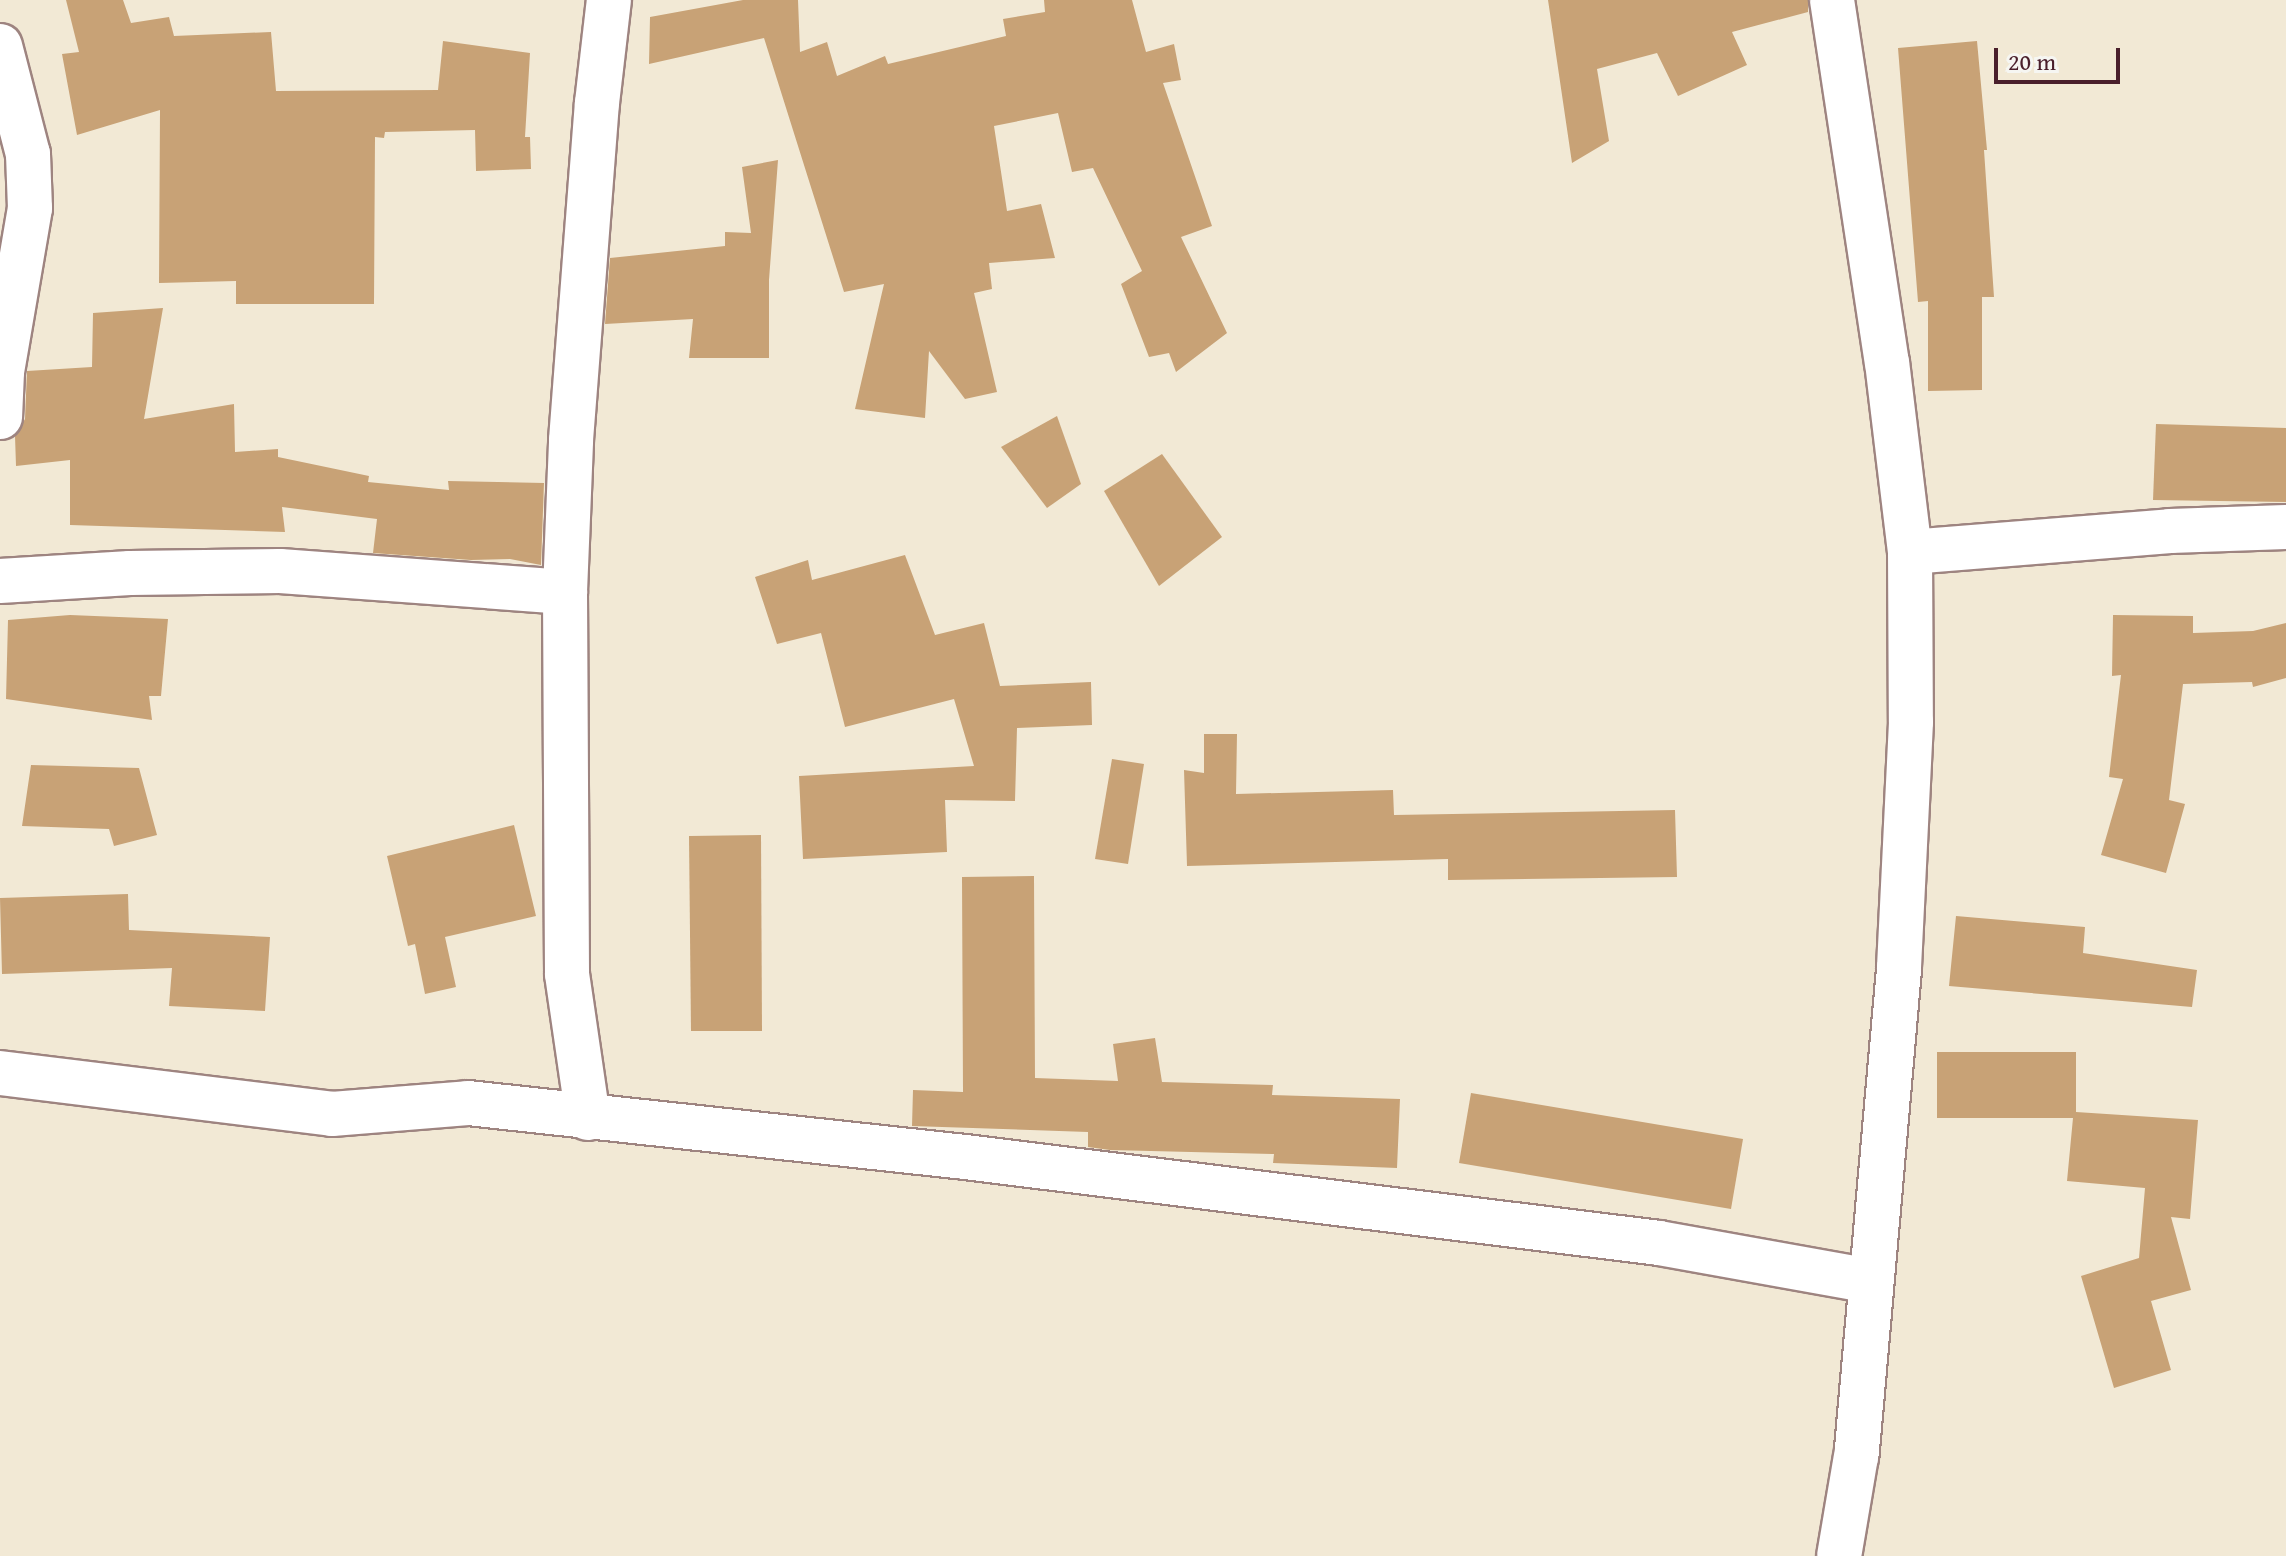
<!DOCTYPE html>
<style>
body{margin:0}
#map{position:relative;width:2286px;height:1556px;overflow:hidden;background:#f2e9d5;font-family:"Gentium Book Plus",serif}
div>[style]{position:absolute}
.building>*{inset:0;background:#c8a276}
.roads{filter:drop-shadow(2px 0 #9e8480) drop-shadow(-2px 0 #9e8480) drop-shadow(0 2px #9e8480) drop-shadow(0 -2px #9e8480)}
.minor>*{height:44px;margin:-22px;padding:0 22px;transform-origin:22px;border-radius:22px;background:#fff}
span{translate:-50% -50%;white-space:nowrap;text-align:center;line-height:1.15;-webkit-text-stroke:6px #f6f6f2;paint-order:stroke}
.scale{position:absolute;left:1994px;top:48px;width:126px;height:36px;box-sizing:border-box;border:4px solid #4a1f2b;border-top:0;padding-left:10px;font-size:24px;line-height:28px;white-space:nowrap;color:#4a1f2b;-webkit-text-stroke:6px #f6f6f2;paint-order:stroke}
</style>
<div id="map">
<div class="building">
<i style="clip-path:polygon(66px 0,123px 0,131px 23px,169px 17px,174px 36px,271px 32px,276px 91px,438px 90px,443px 41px,530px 53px,525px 137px,530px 137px,531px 169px,476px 171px,475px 130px,385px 132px,384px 138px,375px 137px,374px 304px,236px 304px,236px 281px,159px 283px,160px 110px,77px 135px,62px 54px,79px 52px)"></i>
<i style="clip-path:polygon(743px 0,798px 0,800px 52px,827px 42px,837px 76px,885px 56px,888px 64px,1006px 36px,1003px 19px,1045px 12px,1044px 0,1132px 0,1146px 52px,1174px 44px,1181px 80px,1163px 83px,1212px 226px,1181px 237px,1227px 333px,1176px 372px,1169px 353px,1149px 357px,1121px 284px,1142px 271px,1093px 168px,1072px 172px,1058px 113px,994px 126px,1007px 211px,1041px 204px,1055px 258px,989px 263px,992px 289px,974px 293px,997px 392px,965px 399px,929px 351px,925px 418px,855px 409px,884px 284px,844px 292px,764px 38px,649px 64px,650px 17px)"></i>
<i style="clip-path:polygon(1548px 0,1808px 0,1808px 12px,1732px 32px,1747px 65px,1678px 96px,1657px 53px,1597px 69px,1609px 141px,1572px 163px)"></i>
<i style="clip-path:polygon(1977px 41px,1987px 150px,1984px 150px,1994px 297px,1982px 297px,1982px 390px,1928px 391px,1928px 301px,1918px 302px,1898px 48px)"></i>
<i style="clip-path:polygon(778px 160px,769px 280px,769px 358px,689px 358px,693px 319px,605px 324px,610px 258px,725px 246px,725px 232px,751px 233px,742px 167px)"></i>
<i style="clip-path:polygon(163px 308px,144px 419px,234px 404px,235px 452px,278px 449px,278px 457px,369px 476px,368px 482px,449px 490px,448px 481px,544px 483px,541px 565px,510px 559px,471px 560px,373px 553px,377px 519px,282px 507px,285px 532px,70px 525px,70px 460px,16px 466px,15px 436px,25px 419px,27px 371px,92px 367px,93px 313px)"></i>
<i style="clip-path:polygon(1057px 416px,1081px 484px,1047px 508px,1001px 447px)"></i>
<i style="clip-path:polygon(2156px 424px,2286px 428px,2286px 502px,2153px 500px)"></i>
<i style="clip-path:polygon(1162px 454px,1222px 537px,1159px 586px,1104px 491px)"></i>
<i style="clip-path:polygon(905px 555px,935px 635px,984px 623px,1000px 686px,1091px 682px,1092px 725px,1017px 728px,1015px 801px,945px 800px,947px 852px,803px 859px,799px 776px,974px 766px,954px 699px,845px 727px,821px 633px,777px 644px,755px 577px,808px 560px,812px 580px)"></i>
<i style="clip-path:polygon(70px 615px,168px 619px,161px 696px,149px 696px,152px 720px,6px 699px,8px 620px)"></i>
<i style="clip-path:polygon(2113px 615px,2193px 616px,2193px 633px,2253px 631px,2286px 623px,2286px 678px,2253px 687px,2252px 682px,2183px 684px,2169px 800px,2185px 804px,2166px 873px,2101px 855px,2123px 779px,2109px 777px,2121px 675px,2112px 676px)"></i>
<i style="clip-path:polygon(1204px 734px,1237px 734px,1236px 794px,1393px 790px,1394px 815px,1675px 810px,1677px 877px,1448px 880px,1448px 859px,1187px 866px,1184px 770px,1204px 773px)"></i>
<i style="clip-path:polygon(1112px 759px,1144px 764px,1128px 864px,1095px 859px)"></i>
<i style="clip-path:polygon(31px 765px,139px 768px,157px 835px,114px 846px,109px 829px,22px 826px)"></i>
<i style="clip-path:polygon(514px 825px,536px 916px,445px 937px,456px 987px,425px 994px,415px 944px,408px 946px,387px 856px)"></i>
<i style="clip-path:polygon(761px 835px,762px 1031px,691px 1031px,689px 836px)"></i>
<i style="clip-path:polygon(1034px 876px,1035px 1078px,1118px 1081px,1113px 1044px,1155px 1038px,1162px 1082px,1273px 1085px,1272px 1095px,1400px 1099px,1397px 1168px,1273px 1163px,1274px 1154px,1110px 1150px,1088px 1147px,1088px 1132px,912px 1126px,913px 1090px,963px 1092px,962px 877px)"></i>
<i style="clip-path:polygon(128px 894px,129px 930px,270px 937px,265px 1011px,169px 1006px,172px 968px,2px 974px,0 898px)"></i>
<i style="clip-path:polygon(1956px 916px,2085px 927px,2083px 953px,2197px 970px,2192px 1007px,1949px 986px)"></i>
<i style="clip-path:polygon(1937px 1052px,2076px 1052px,2076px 1112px,2198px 1120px,2190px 1219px,2171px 1217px,2191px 1290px,2151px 1301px,2171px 1370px,2114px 1388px,2081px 1276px,2139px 1258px,2145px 1188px,2067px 1181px,2073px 1118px,1937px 1118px)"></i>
<i style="clip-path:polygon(1471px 1093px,1743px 1139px,1731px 1209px,1459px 1163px)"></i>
</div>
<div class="roads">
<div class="minor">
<i style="left:1832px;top:0;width:366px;rotate:81.4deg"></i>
<i style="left:1887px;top:362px;width:191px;rotate:83.1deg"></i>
<i style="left:1910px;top:552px;width:170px;rotate:89.7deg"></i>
<i style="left:1911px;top:722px;width:247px;rotate:92.8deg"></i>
<i style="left:1899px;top:969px;width:489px;rotate:95deg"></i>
<i style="left:1856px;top:1456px;width:101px;rotate:99.6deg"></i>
<i style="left:0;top:46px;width:112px;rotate:75.5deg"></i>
<i style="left:28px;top:154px;width:54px;rotate:87.9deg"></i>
<i style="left:30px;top:208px;width:166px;rotate:99.7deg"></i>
<i style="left:2px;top:372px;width:45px;rotate:92.5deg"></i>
<i style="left:1910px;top:552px;width:261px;rotate:-4.6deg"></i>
<i style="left:2170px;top:531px;width:116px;rotate:-2deg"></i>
<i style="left:0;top:581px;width:130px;rotate:-3.5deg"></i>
<i style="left:130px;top:573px;width:150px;rotate:-0.8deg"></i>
<i style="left:280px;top:571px;width:286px;rotate:4.2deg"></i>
<i style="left:0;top:1073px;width:335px;rotate:7deg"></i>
<i style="left:332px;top:1114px;width:136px;rotate:-4.6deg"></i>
<i style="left:468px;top:1103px;width:492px;rotate:6.2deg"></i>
<i style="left:957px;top:1156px;width:707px;rotate:7.06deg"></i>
<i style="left:1659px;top:1243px;width:215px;rotate:10.2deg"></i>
<i style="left:588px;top:1118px;width:146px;rotate:-98.3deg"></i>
<i style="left:567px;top:974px;width:382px;rotate:-90.3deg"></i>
<i style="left:565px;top:592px;width:152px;rotate:-87.7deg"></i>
<i style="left:571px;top:440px;width:338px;rotate:-85.6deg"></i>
<i style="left:597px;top:103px;width:104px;rotate:-83.4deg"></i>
</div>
</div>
<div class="scale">20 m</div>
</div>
